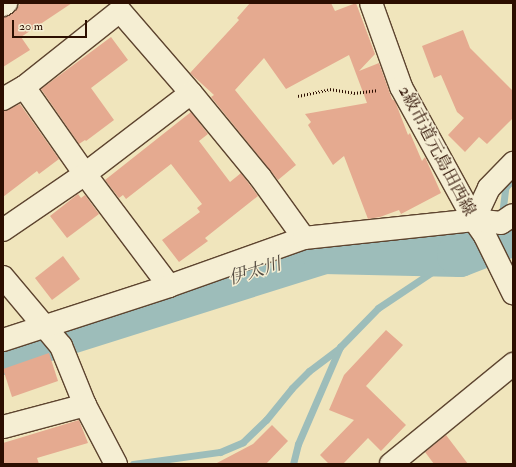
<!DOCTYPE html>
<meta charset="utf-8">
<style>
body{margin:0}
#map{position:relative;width:516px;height:467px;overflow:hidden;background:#f0e5bc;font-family:"IM FELL Double Pica","Noto Serif JP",serif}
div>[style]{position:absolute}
.stream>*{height:7px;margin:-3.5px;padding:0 3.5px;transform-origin:3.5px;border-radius:3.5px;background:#9dbdba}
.river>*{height:45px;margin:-22.5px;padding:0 22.5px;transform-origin:22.5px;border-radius:22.5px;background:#9dbdba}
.building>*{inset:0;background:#e5aa90}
.path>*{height:2.5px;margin-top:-1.25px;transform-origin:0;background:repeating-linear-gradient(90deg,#2c0e00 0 1px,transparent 0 3px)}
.roads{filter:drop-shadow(1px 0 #5d442f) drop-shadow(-1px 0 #5d442f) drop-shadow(0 1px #5d442f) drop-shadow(0 -1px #5d442f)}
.minor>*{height:22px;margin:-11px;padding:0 11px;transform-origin:11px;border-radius:11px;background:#f5eed3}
span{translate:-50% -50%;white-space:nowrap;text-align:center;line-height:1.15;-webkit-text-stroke:3px #f5eed3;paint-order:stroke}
.street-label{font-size:17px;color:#2c0e00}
.water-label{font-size:18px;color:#544b41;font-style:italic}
.frame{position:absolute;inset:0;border:4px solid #2c0e00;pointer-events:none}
.scale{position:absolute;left:12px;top:20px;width:75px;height:18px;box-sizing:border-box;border:2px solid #2c0e00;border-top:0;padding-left:5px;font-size:12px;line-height:14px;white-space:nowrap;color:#2c0e00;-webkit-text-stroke:3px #f5eed3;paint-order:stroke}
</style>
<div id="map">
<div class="stream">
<i style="left:501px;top:239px;width:16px;rotate:-90deg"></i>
<i style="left:501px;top:223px;width:35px;rotate:-83deg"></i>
<i style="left:505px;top:188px;width:12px;rotate:-48deg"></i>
<i style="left:133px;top:464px;width:88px;rotate:-7.9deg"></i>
<i style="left:220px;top:452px;width:25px;rotate:-23deg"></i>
<i style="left:243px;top:442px;width:32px;rotate:-44deg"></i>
<i style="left:266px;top:420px;width:41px;rotate:-50.9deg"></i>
<i style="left:292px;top:388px;width:24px;rotate:-45deg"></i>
<i style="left:309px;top:371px;width:38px;rotate:-37deg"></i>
<i style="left:293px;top:464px;width:21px;rotate:-76deg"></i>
<i style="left:298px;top:444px;width:106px;rotate:-66.6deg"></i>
<i style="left:340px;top:347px;width:54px;rotate:-45.7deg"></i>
<i style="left:378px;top:308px;width:97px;rotate:-33.7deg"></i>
</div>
<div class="river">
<i style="left:3px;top:352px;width:336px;rotate:-17.5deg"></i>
<i style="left:323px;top:251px;width:136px;rotate:1.3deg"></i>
<i style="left:459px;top:254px;width:58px;rotate:-21.3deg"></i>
</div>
<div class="building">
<i style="clip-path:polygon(21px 3px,72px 3px,21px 37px,30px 50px,3px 67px,3px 17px,13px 13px)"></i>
<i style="clip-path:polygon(250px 3px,331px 3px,335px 11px,356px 3px,375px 54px,359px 71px,379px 63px,392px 99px,395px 101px,408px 135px,410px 133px,422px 161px,425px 157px,441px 193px,401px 214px,399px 210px,380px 217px,368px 219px,344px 156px,333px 165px,308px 125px,311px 122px,305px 114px,367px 103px,349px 55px,286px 89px,264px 58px,235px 90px,296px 165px,278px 180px,211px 97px,214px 95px,190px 73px,239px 20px,237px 18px)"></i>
<i style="clip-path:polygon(463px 30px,470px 48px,513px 91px,513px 118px,487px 144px,479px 137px,465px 152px,448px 135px,464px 118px,457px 112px,441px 75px,434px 78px,422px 46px)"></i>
<i style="clip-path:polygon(111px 37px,128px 60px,91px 88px,114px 120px,86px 141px,85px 140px,79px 144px,41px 89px)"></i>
<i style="clip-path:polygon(20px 104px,59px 159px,39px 174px,37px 171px,3px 197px,3px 111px)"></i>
<i style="clip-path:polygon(191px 112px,208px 134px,199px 141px,230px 182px,241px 173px,258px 196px,205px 238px,208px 241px,179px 262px,162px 240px,200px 212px,197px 208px,202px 204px,171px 164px,126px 199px,123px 195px,119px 198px,105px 180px)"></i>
<i style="clip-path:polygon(78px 194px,81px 198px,85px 195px,99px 214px,67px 238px,50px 216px)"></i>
<i style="clip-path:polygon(63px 256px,80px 279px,52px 300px,35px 278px)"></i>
<i style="clip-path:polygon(386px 330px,403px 345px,366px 386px,406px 425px,381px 451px,368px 438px,343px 464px,329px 464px,320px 455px,354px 420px,329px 410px,344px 375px)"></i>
<i style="clip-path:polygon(49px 353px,58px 381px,12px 397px,3px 369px)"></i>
<i style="clip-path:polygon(79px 420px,88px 443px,37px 458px,39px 464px,3px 464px,3px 443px)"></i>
<i style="clip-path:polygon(272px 425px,288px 441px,266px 464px,215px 464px,253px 444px)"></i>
<i style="clip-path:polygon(446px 435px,468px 464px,434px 464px,425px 452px)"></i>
</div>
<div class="path">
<i style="left:298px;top:96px;width:33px;rotate:-12deg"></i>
<i style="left:330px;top:89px;width:24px;rotate:9deg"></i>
<i style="left:354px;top:93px;width:23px;rotate:-7deg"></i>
</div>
<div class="roads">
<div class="minor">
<i style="left:371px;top:3px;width:89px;rotate:70.3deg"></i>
<i style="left:401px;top:87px;width:152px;rotate:61.2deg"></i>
<i style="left:474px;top:220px;width:19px;rotate:55deg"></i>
<i style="left:485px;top:236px;width:64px;rotate:63.8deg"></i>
<i style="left:3px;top:5px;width:4px;rotate:-34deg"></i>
<i style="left:24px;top:87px;width:106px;rotate:55deg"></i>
<i style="left:85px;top:174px;width:140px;rotate:53.1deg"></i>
<i style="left:3px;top:99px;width:24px;rotate:-30deg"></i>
<i style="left:24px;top:87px;width:122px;rotate:-38.4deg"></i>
<i style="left:120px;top:11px;width:108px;rotate:49.1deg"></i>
<i style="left:191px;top:93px;width:109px;rotate:50.6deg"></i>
<i style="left:260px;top:177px;width:75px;rotate:54.2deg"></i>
<i style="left:474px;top:220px;width:35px;rotate:-65deg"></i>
<i style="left:489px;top:188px;width:35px;rotate:-46deg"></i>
<i style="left:3px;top:230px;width:99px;rotate:-34.3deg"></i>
<i style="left:85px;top:174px;width:133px;rotate:-37.4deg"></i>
<i style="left:3px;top:277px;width:90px;rotate:50deg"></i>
<i style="left:61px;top:346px;width:64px;rotate:67.9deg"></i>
<i style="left:85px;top:405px;width:67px;rotate:62.3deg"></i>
<i style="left:3px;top:340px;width:175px;rotate:-18deg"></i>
<i style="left:169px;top:286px;width:143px;rotate:-19.6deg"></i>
<i style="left:304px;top:238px;width:171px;rotate:-6deg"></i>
<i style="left:474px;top:220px;width:27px;rotate:6deg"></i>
<i style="left:501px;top:223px;width:14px;rotate:-34deg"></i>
<i style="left:3px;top:427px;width:85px;rotate:-15deg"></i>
<i style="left:391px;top:464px;width:158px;rotate:-39.3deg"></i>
</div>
</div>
<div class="street-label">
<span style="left:437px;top:151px;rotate:62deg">2級市道元島田西線</span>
</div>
<div class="water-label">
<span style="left:255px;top:272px;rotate:-17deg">伊太川</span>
</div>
<div class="frame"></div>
<div class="scale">20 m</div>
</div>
